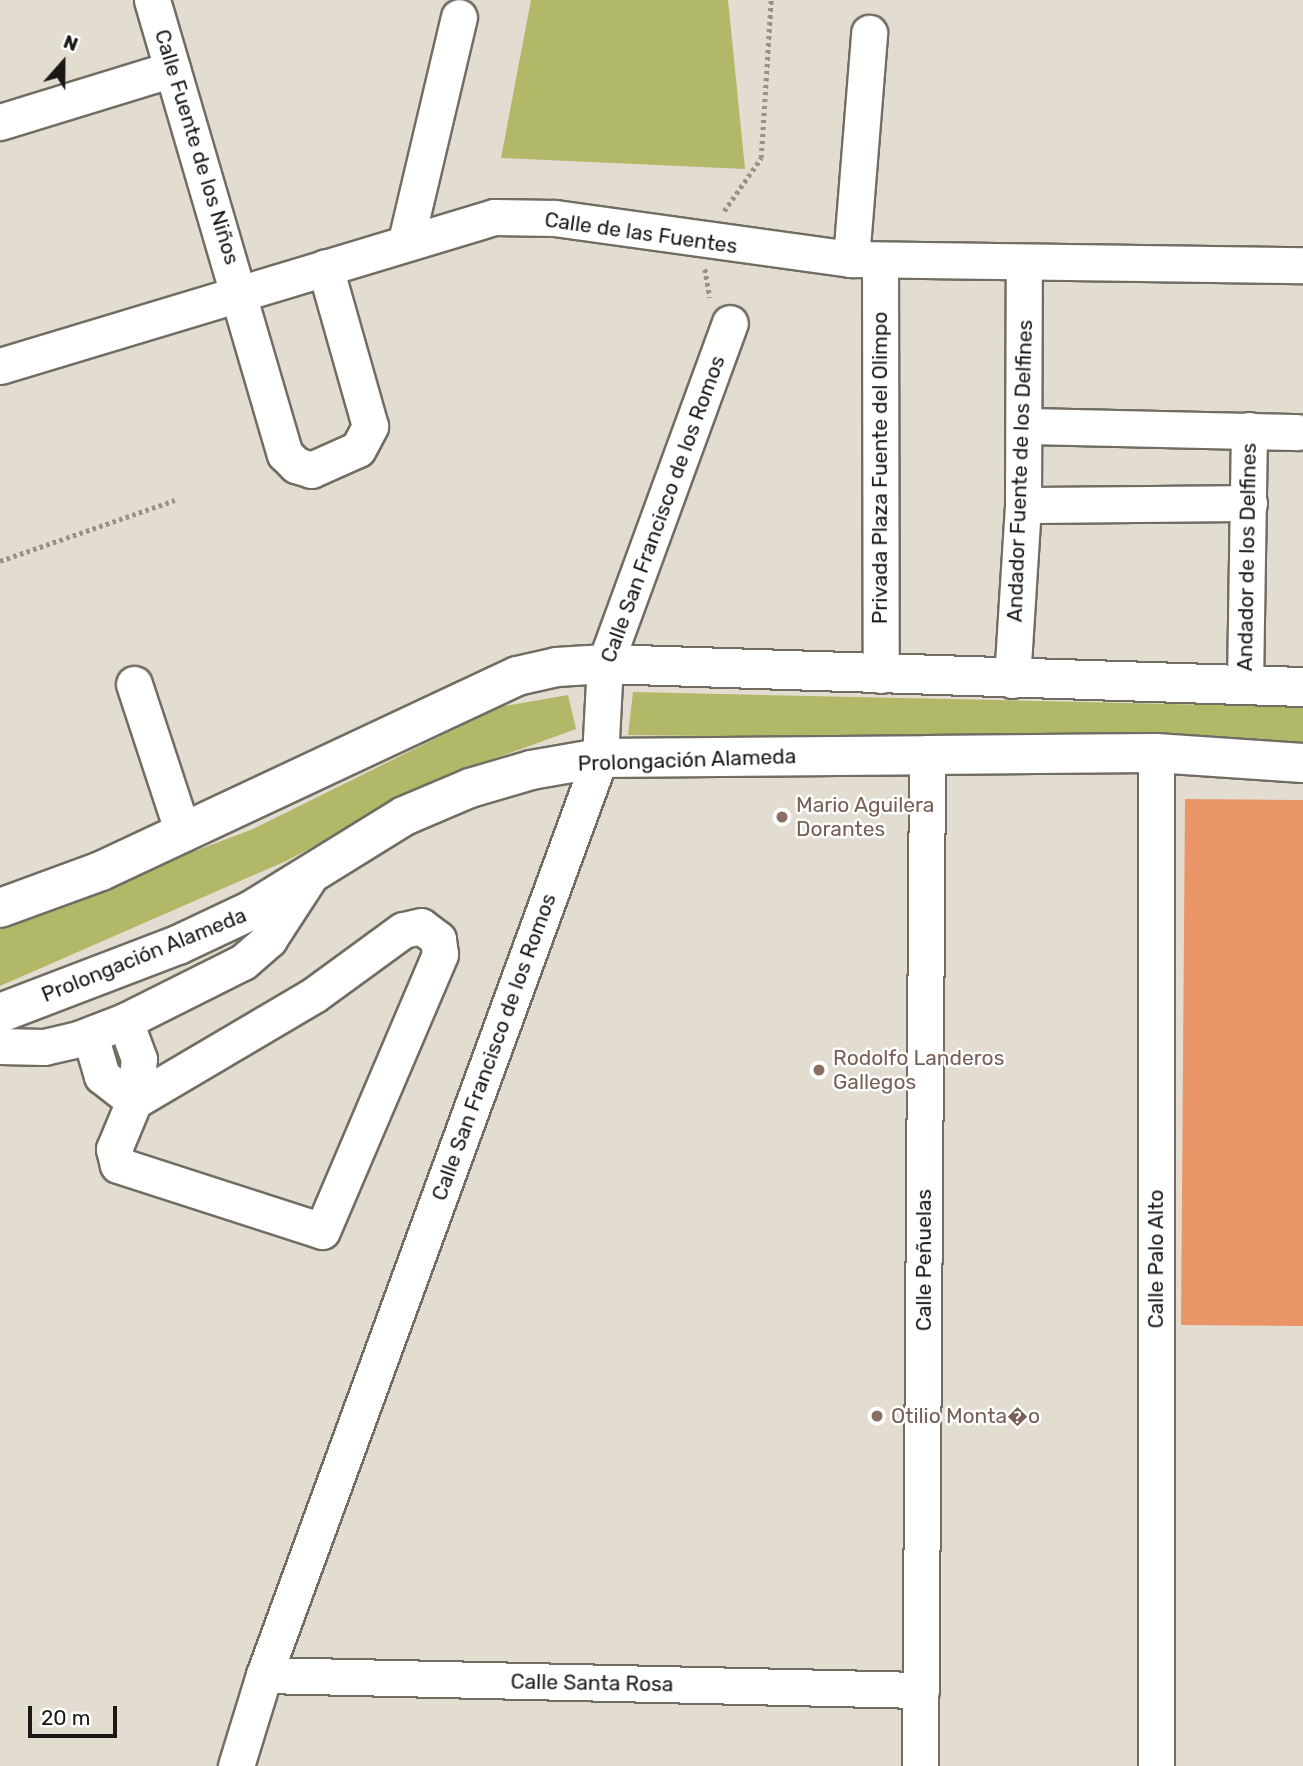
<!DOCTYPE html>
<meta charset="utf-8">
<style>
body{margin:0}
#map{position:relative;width:1303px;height:1766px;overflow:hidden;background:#e3ddd1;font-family:Rubik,sans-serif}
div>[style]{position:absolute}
.green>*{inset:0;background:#b1b867}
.building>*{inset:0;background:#ea9568}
.path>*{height:4.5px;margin-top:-2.25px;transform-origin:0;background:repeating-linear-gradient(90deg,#979289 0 3.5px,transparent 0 7px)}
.roads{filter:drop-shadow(2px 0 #726d63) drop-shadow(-2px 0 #726d63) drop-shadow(0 2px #726d63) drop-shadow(0 -2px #726d63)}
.minor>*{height:35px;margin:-17.5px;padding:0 17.5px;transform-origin:17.5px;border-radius:17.5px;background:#fff}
.major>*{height:38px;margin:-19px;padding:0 19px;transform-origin:19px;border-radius:19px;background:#fff}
.dots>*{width:19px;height:19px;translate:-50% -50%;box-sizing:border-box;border:4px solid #fff;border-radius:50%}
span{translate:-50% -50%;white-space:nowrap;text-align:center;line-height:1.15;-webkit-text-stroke:5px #fff;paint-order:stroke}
.street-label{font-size:21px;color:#1a1814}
.education-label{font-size:21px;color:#785e54}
.left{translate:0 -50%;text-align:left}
.north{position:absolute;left:28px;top:28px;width:70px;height:70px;-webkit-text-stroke:5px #fff;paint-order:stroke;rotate:21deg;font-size:19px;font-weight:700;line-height:28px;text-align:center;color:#1a1814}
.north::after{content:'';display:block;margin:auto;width:24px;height:32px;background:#1a1814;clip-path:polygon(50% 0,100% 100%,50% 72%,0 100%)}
.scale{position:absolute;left:28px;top:1706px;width:89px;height:32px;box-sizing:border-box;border:4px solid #1a1814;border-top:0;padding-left:9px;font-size:21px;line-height:24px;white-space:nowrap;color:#1a1814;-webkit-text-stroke:5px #fff;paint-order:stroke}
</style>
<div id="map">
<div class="green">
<i style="clip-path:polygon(531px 0,728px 0,745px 169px,501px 158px)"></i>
<i style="clip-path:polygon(633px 692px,1303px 707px,1303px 744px,628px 735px)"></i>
<i style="clip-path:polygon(568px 695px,576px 729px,452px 774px,286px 861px,0 986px,0 925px,253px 829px,499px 707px)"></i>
</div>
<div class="building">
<i style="clip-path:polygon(1185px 799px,1303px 800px,1303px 1326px,1181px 1325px)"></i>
</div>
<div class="path">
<i style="left:724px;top:211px;width:65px;rotate:-55.1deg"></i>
<i style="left:761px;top:158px;width:158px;rotate:-86.4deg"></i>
<i style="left:705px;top:269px;width:29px;rotate:80deg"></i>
<i style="left:0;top:561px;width:185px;rotate:-19.2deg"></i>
</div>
<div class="roads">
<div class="minor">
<i style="left:152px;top:0;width:473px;rotate:73.7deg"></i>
<i style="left:285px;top:454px;width:16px;rotate:45deg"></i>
<i style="left:296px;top:465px;width:16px;rotate:18deg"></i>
<i style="left:311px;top:470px;width:51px;rotate:-24.1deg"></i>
<i style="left:358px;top:449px;width:26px;rotate:-62deg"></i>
<i style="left:370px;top:426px;width:165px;rotate:-105.8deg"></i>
<i style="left:0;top:122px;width:180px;rotate:-17.1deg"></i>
<i style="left:406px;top:241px;width:230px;rotate:-76.7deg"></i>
<i style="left:851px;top:259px;width:227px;rotate:-85.4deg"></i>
<i style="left:880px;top:260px;width:415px;rotate:89.9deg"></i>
<i style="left:0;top:366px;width:516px;rotate:-16.78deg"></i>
<i style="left:494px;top:217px;width:61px;rotate:0.9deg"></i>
<i style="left:555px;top:218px;width:299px;rotate:7.9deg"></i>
<i style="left:851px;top:259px;width:452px;rotate:0.8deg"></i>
<i style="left:1025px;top:426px;width:272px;rotate:1.3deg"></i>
<i style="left:1023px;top:505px;width:226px;rotate:-0.5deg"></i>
<i style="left:1012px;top:680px;width:175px;rotate:-86.4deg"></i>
<i style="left:1023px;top:505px;width:243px;rotate:-89.8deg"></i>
<i style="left:134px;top:684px;width:157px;rotate:71.8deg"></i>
<i style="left:1245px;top:684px;width:254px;rotate:-89.1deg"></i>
<i style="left:1156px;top:753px;width:1013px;rotate:90deg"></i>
<i style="left:125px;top:1021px;width:40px;rotate:69.8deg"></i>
<i style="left:139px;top:1059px;width:42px;rotate:96.8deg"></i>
<i style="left:134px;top:1101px;width:52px;rotate:112.6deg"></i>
<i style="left:114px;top:1149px;width:16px;rotate:76deg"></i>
<i style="left:118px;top:1165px;width:214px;rotate:17.9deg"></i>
<i style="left:322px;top:1231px;width:301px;rotate:-66.9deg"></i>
<i style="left:440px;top:954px;width:15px;rotate:-98deg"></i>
<i style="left:438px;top:939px;width:21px;rotate:-143deg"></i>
<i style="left:421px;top:926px;width:18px;rotate:167deg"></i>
<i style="left:403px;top:930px;width:110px;rotate:143.9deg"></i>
<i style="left:314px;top:995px;width:209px;rotate:149.5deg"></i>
<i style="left:90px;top:1035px;width:43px;rotate:73.7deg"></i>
<i style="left:102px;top:1076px;width:41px;rotate:38deg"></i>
<i style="left:0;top:1046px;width:44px;rotate:1.3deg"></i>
<i style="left:44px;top:1047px;width:35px;rotate:-13deg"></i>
<i style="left:78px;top:1039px;width:50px;rotate:-21deg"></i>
<i style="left:125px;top:1021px;width:132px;rotate:-26.6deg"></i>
<i style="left:243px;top:962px;width:35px;rotate:-41deg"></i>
<i style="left:269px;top:939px;width:75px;rotate:-56.9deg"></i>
<i style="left:264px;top:1675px;width:657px;rotate:1.31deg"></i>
<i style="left:236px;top:1766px;width:95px;rotate:-72.9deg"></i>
<i style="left:264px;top:1675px;width:977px;rotate:-69.88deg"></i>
<i style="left:600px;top:758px;width:94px;rotate:-87deg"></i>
<i style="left:605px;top:664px;width:363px;rotate:-69.9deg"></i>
<i style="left:920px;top:1766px;width:1011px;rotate:-89.6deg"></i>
</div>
<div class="major">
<i style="left:0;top:908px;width:108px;rotate:-20.1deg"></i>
<i style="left:101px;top:871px;width:459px;rotate:-25.1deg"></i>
<i style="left:517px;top:676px;width:41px;rotate:-12.7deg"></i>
<i style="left:557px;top:667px;width:48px;rotate:-3.6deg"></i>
<i style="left:605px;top:664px;width:698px;rotate:1.89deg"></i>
<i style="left:0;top:1013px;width:191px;rotate:-20.9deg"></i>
<i style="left:178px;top:945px;width:82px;rotate:-25.3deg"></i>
<i style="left:252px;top:910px;width:179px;rotate:-31.7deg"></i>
<i style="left:404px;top:816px;width:72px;rotate:-23deg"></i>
<i style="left:470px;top:788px;width:64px;rotate:-16.4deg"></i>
<i style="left:531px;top:770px;width:70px;rotate:-9.9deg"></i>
<i style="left:600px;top:758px;width:327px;rotate:-0.5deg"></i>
<i style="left:927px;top:755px;width:229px;rotate:-0.5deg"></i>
<i style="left:1156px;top:753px;width:147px;rotate:3.9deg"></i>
</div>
</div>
<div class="dots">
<i style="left:782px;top:817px;background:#8d6e63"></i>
<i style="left:819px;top:1070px;background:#8d6e63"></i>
<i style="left:877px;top:1416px;background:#8d6e63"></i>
</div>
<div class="street-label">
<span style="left:197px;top:147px;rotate:73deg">Calle Fuente de los Niños</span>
<span style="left:641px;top:233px;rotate:8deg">Calle de las Fuentes</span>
<span style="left:880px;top:468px;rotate:-90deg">Privada Plaza Fuente del Olimpo</span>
<span style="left:1020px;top:471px;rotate:-88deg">Andador Fuente de los Delfines</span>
<span style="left:663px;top:509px;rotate:-70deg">Calle San Francisco de los Romos</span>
<span style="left:1247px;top:557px;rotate:-89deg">Andador de los Delfines</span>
<span style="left:687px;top:760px;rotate:-2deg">Prolongación Alameda</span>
<span style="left:144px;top:955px;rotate:-22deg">Prolongación Alameda</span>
<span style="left:494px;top:1047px;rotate:-70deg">Calle San Francisco de los Romos</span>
<span style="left:1156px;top:1259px;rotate:-90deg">Calle Palo Alto</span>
<span style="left:924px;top:1260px;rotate:-90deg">Calle Peñuelas</span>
<span style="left:592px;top:1683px;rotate:1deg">Calle Santa Rosa</span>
</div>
<div class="education-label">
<span class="left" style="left:796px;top:817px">Mario Aguilera<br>Dorantes</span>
<span class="left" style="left:833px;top:1070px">Rodolfo Landeros<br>Gallegos</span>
<span class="left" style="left:891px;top:1416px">Otilio Monta�o</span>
</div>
<div class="north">N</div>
<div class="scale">20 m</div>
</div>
